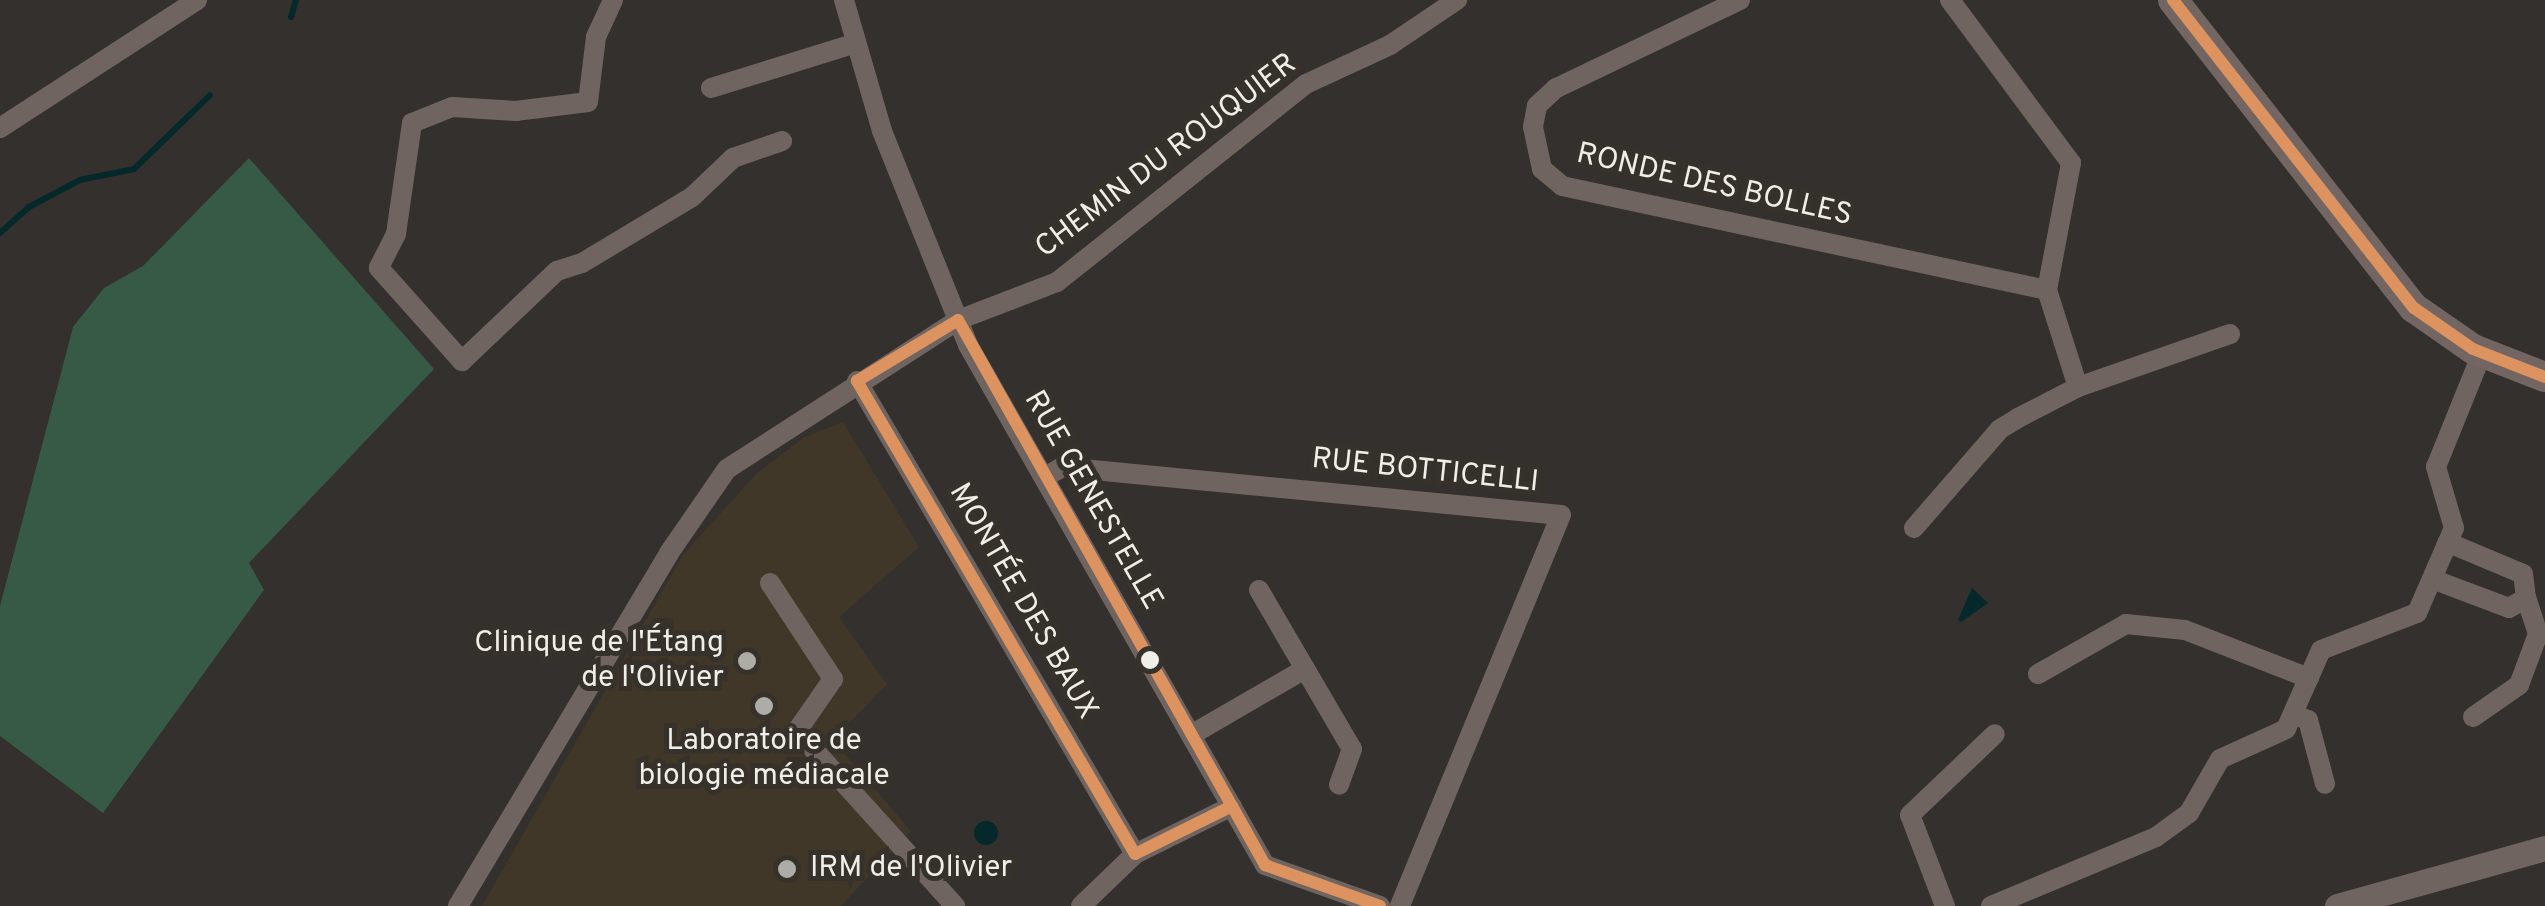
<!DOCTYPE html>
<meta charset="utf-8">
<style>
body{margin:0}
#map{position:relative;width:2545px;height:906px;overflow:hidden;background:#33302d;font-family:Overpass,sans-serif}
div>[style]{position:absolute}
.medical>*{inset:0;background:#403729}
.green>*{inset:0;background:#375a47}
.water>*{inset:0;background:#05282b}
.round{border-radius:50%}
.stream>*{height:6px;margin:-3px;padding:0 3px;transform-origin:3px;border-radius:3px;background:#05282b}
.minor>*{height:20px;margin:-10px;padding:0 10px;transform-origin:10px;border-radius:10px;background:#6f6460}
.tertiary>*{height:25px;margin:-12.5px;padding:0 12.5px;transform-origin:12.5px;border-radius:12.5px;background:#6f6460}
.secondary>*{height:30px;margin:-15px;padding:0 15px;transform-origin:15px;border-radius:15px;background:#736662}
.bus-1>*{height:12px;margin:-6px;padding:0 6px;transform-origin:6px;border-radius:6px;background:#dc935f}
.dots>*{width:28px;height:28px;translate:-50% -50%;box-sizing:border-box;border:5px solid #36312a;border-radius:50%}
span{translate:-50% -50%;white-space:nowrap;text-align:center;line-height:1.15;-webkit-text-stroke:10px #36312a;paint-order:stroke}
.street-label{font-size:30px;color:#f0eee9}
.poi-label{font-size:30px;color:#f0eee9}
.right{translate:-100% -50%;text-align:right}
.left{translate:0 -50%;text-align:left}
</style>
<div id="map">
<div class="medical">
<i style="clip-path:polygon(843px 422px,919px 547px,839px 617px,887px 684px,833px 740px,911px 831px,841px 906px,482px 906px,683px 555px,756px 474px,803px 438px)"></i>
</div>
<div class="green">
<i style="clip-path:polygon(249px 158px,434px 369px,249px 563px,264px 590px,103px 813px,0 736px,0 606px,73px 327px,104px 288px,143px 266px)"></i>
</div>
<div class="water">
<i style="clip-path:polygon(1972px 588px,1988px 603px,1961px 622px,1958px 620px)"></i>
<i class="round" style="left:974px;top:821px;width:24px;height:24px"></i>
</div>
<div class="stream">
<i style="left:291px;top:17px;width:18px;rotate:-74deg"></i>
<i style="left:0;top:233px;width:39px;rotate:-42deg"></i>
<i style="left:29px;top:207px;width:58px;rotate:-27.9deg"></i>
<i style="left:80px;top:180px;width:55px;rotate:-11.5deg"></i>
<i style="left:134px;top:169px;width:106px;rotate:-44.2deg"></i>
</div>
<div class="minor">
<i style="left:613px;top:0;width:41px;rotate:114.7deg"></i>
<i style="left:596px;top:37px;width:65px;rotate:97deg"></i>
<i style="left:588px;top:102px;width:73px;rotate:172.9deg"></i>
<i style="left:516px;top:111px;width:64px;rotate:-176.4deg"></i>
<i style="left:452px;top:107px;width:43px;rotate:158.2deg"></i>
<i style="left:412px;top:123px;width:112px;rotate:98.2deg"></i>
<i style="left:396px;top:234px;width:38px;rotate:117deg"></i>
<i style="left:379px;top:268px;width:125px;rotate:48.3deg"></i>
<i style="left:462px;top:361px;width:131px;rotate:-43.5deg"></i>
<i style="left:557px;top:271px;width:26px;rotate:-18deg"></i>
<i style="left:582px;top:263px;width:128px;rotate:-31deg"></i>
<i style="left:692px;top:197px;width:57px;rotate:-43.6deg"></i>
<i style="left:733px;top:158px;width:52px;rotate:-19.1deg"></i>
<i style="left:844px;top:0;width:136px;rotate:73.8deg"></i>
<i style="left:882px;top:131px;width:231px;rotate:68.1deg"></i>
<i style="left:968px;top:345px;width:599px;rotate:60.27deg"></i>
<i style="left:1265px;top:865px;width:122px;rotate:19.6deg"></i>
<i style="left:1740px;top:0;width:204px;rotate:154.4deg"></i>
<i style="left:1556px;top:88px;width:26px;rotate:137deg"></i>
<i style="left:1537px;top:106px;width:21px;rotate:101deg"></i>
<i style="left:1533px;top:127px;width:43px;rotate:77.9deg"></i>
<i style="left:1542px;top:169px;width:26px;rotate:40deg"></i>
<i style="left:1562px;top:186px;width:496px;rotate:12.1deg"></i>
<i style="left:1950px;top:0;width:203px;rotate:53.4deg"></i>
<i style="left:2071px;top:163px;width:129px;rotate:100.7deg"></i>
<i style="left:2047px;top:290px;width:102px;rotate:72.3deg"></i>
<i style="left:711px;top:88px;width:152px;rotate:-17.2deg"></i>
<i style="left:0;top:128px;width:235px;rotate:-33deg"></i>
<i style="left:857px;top:381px;width:549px;rotate:59.56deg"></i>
<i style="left:1045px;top:477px;width:20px;rotate:-30deg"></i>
<i style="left:1062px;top:467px;width:501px;rotate:5.49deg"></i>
<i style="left:1561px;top:515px;width:423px;rotate:112.4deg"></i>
<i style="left:1914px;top:528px;width:131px;rotate:-49deg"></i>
<i style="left:2000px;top:429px;width:21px;rotate:-31deg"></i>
<i style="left:2018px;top:418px;width:68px;rotate:-27.3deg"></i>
<i style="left:2078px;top:387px;width:161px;rotate:-19.2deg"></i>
<i style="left:2432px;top:579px;width:82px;rotate:20.6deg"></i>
<i style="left:2509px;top:608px;width:20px;rotate:-30deg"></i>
<i style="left:2526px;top:598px;width:24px;rotate:-97deg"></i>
<i style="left:2523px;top:574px;width:82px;rotate:-157.2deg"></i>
<i style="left:770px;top:583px;width:115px;rotate:56.7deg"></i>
<i style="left:833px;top:679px;width:63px;rotate:124.7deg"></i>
<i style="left:797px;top:731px;width:236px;rotate:47.9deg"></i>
<i style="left:1259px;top:590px;width:184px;rotate:59.7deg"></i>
<i style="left:1352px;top:749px;width:38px;rotate:110deg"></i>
<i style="left:2038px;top:674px;width:101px;rotate:-29.6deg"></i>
<i style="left:2126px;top:624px;width:59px;rotate:5.8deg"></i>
<i style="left:2185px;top:630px;width:133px;rotate:21.2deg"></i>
<i style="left:2293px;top:714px;width:16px;rotate:22deg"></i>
<i style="left:2308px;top:720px;width:66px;rotate:75.1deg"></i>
<i style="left:2473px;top:717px;width:56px;rotate:-34.8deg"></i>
<i style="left:2519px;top:685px;width:54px;rotate:-69.6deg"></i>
<i style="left:2538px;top:634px;width:38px;rotate:-108deg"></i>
<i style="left:1191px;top:735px;width:132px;rotate:-30.1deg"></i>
<i style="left:458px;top:906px;width:411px;rotate:-59.1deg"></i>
<i style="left:669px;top:553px;width:102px;rotate:-55.4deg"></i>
<i style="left:727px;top:469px;width:275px;rotate:-32.8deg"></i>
<i style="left:958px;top:320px;width:106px;rotate:-21deg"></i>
<i style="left:1057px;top:282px;width:318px;rotate:-38.5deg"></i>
<i style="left:1306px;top:84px;width:93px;rotate:-24.9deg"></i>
<i style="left:1390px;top:45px;width:81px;rotate:-33.9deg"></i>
<i style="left:1081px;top:906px;width:75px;rotate:-43.9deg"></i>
<i style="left:1135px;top:854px;width:108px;rotate:-26.3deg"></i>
<i style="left:1945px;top:906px;width:97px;rotate:-111deg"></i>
<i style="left:1910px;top:815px;width:117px;rotate:-43.6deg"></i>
<i style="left:1991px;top:906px;width:179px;rotate:-22.7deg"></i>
<i style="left:2156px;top:837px;width:41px;rotate:-36deg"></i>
<i style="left:2189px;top:813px;width:62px;rotate:-60.1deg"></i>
<i style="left:2220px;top:759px;width:72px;rotate:-24.4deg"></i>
<i style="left:2286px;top:729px;width:86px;rotate:-66.1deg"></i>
<i style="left:2321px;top:650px;width:103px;rotate:-21.1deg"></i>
<i style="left:2417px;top:613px;width:93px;rotate:-66.5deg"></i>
<i style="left:2454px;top:528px;width:64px;rotate:-106.4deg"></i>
<i style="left:2436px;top:467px;width:123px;rotate:-68deg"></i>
</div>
<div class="tertiary">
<i style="left:2337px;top:906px;width:216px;rotate:-15.6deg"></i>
</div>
<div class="secondary">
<i style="left:2173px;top:0;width:391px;rotate:52deg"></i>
<i style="left:2414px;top:308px;width:72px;rotate:34.8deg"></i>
<i style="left:2473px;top:349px;width:77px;rotate:21.3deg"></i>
</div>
<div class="bus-1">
<i style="left:2173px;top:0;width:391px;rotate:52deg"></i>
<i style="left:2414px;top:308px;width:72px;rotate:34.8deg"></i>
<i style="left:2473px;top:349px;width:77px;rotate:21.3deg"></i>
<i style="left:958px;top:320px;width:558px;rotate:60.59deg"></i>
<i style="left:1232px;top:806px;width:108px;rotate:153.7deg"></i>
<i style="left:1135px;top:854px;width:549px;rotate:-120.44deg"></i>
<i style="left:857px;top:381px;width:118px;rotate:-31.1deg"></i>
<i style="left:1232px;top:806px;width:68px;rotate:60.8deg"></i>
<i style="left:1265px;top:865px;width:122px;rotate:19.6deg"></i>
</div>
<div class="dots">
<i style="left:1150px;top:660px;background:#f0eee9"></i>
<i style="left:747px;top:661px;background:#aeaca7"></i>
<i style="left:764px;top:706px;background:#aeaca7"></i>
<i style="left:787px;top:869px;background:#aeaca7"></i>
</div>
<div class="street-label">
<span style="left:1167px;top:157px;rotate:-37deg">CHEMIN DU ROUQUIER</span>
<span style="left:1714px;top:186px;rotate:13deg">RONDE DES BOLLES</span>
<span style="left:1425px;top:472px;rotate:6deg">RUE BOTTICELLI</span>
<span style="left:1092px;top:501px;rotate:60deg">RUE GENESTELLE</span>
<span style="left:1022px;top:602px;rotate:60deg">MONTÉE DES BAUX</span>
</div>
<div class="poi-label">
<span class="right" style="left:724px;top:661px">Clinique de l'Étang<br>de l'Olivier</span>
<span style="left:764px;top:759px">Laboratoire de<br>biologie médiacale</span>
<span class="left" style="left:810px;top:869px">IRM de l'Olivier</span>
</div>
</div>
